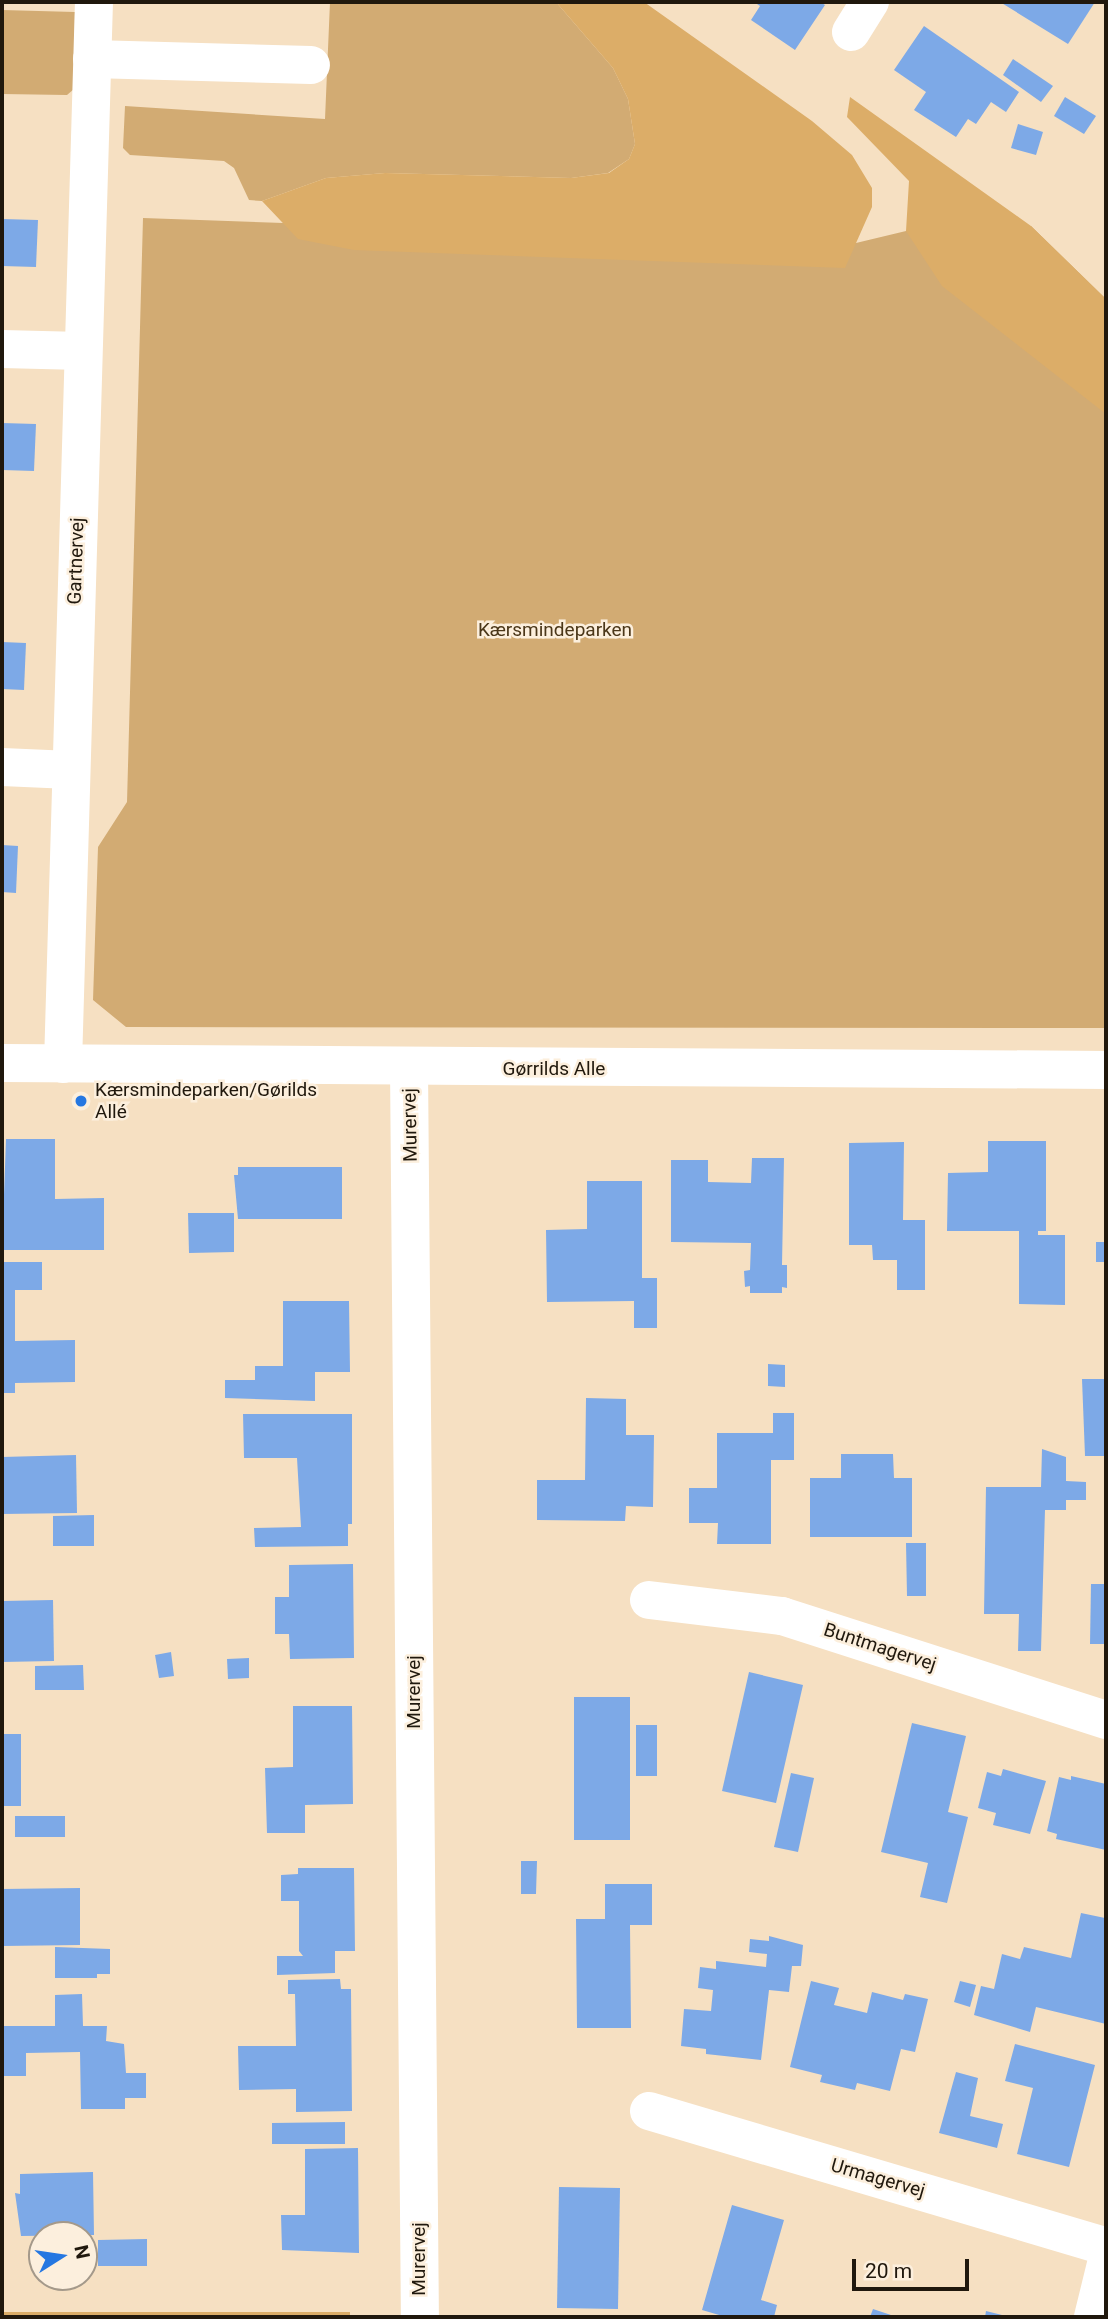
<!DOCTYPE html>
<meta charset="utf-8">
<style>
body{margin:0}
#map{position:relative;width:1108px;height:2319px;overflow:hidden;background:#f6e0c2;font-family:Roboto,sans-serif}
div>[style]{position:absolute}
.green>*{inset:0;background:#d2ab73}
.forest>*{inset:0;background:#dcad68}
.building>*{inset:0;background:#7da9e7}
.minor>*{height:38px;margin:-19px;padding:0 19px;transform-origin:19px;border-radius:19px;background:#fff}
.dots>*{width:19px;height:19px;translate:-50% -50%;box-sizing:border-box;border:4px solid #fcefdd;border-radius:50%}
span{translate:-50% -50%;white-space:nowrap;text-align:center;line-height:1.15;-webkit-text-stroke:5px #fcefdd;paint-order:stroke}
.street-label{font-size:19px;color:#20180d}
.park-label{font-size:19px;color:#4b3719}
.poi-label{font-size:19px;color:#20180d}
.left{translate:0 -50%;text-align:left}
.frame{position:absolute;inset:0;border:4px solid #20180d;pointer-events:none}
.north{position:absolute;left:28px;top:2221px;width:70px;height:70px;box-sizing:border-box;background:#fcefdd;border:2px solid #a4998a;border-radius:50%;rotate:78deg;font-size:19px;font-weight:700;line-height:28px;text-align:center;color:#20180d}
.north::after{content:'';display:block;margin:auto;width:24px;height:32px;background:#2577e1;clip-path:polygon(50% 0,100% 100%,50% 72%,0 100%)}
.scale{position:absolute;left:852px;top:2259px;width:117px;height:32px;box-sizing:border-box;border:4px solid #20180d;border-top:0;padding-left:9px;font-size:21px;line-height:24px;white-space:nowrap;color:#20180d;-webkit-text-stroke:5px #fcefdd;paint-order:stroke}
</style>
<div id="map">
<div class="green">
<i style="clip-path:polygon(330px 2px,556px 2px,613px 68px,628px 99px,635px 144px,629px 159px,608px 173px,571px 178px,385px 173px,326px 178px,262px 201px,249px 200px,234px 168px,224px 161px,130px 155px,123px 148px,125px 106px,325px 119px)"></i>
<i style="clip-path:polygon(2px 10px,75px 12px,74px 89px,67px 95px,2px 94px)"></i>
<i style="clip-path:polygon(143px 218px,856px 243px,906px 231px,1031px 226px,1106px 299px,1106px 1028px,126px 1027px,93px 1000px,98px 847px,127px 802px)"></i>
</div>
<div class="forest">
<i style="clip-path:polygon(556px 2px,644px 2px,812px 121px,852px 155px,872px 188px,872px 207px,845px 268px,354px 250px,298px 239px,262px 201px,326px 178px,385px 173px,571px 178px,609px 173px,629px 159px,635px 144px,628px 99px,613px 68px)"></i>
<i style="clip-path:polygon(850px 97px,1031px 226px,1106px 299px,1106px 414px,942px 286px,906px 231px,909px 181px,847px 117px)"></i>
<i style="clip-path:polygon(2px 2312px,350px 2312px,350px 2317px,2px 2317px)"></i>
</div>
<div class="building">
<i style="clip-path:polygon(754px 2px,820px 2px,825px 5px,795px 50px,751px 20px,760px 6px)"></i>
<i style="clip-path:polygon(1000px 2px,1095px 2px,1068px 44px)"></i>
<i style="clip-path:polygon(924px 26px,1019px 92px,1006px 112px,991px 102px,976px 124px,968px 119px,956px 137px,914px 110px,926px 92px,894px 70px)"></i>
<i style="clip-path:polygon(1013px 59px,1053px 86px,1041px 102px,1003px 75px)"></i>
<i style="clip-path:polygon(1065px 97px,1096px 116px,1084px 134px,1054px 116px)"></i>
<i style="clip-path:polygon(1018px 124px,1043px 132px,1036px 155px,1011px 148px)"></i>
<i style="clip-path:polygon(2px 219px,38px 220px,36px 267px,2px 266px)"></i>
<i style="clip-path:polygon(2px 423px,36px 424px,34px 471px,2px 470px)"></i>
<i style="clip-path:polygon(2px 642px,26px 643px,24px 690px,2px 689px)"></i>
<i style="clip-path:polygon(2px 845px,18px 846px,16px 893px,2px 892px)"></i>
<i style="clip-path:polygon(6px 1139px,55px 1139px,55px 1199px,104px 1198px,104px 1250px,2px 1250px)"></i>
<i style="clip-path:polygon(988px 1141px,1046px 1141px,1046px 1231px,1038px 1231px,1038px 1235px,1065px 1235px,1065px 1305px,1019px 1304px,1019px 1231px,947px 1231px,948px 1173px,988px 1172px)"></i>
<i style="clip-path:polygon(904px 1142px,903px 1220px,925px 1220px,925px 1290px,897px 1290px,897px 1260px,873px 1260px,872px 1245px,849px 1245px,849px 1143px)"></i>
<i style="clip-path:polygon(752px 1158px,784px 1158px,782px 1265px,787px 1265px,787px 1288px,782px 1287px,782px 1293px,750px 1293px,750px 1286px,745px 1287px,744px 1271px,750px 1270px,751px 1243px,671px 1242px,671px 1160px,708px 1160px,708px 1182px,751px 1183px)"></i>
<i style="clip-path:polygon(238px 1167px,342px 1167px,342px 1219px,238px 1219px,234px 1175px,238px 1175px)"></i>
<i style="clip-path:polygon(587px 1181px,642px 1181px,642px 1278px,657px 1278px,657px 1328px,634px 1328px,634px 1301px,547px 1302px,546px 1230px,587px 1229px)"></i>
<i style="clip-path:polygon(188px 1213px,234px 1213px,234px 1252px,189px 1253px)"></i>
<i style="clip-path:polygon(1096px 1242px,1106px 1242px,1106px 1262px,1096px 1262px)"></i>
<i style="clip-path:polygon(2px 1262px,42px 1262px,42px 1290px,15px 1290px,15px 1341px,75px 1340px,75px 1382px,15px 1383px,15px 1393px,2px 1393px)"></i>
<i style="clip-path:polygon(283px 1301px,349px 1301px,350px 1372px,315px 1372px,315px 1401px,225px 1398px,225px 1380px,255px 1380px,255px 1366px,283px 1366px)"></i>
<i style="clip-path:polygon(768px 1364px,785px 1365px,785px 1387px,768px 1386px)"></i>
<i style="clip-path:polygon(1082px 1379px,1106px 1379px,1106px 1456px,1085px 1456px)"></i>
<i style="clip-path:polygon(586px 1398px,626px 1399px,626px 1435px,654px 1435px,653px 1507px,626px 1506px,625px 1521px,537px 1520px,537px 1480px,585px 1480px)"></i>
<i style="clip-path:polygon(773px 1413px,794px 1413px,794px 1460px,771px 1460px,771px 1544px,717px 1544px,718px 1523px,689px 1523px,689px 1488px,717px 1488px,717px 1433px,773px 1433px)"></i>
<i style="clip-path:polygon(243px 1414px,352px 1414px,352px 1524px,348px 1524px,348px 1546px,255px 1547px,254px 1528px,301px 1527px,297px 1458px,244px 1458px)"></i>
<i style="clip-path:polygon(1042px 1449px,1066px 1457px,1066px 1481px,1086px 1482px,1086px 1500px,1066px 1500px,1066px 1510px,1045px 1510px,1041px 1651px,1018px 1651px,1019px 1614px,984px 1614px,986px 1487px,1041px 1487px)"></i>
<i style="clip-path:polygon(841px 1454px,893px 1454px,894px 1478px,912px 1478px,912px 1537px,810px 1537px,810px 1478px,841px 1478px)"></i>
<i style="clip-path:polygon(76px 1455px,77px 1513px,2px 1514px,2px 1457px)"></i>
<i style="clip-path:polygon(94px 1515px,94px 1546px,53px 1546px,53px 1516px)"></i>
<i style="clip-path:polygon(906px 1543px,926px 1543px,926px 1596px,907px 1596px)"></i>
<i style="clip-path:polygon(353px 1564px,354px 1658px,290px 1659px,289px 1634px,275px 1634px,275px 1597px,289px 1597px,289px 1565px)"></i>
<i style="clip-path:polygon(1091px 1584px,1106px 1584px,1106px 1644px,1090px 1644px)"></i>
<i style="clip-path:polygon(53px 1600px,54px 1661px,2px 1662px,2px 1601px)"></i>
<i style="clip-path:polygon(171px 1652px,174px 1676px,159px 1678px,155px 1655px)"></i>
<i style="clip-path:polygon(249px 1658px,249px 1678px,228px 1679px,227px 1659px)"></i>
<i style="clip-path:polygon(83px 1665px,84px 1690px,35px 1690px,35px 1666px)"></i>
<i style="clip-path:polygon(749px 1672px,803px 1685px,776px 1803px,722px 1791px)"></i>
<i style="clip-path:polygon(574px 1697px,630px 1697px,630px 1840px,574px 1840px)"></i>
<i style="clip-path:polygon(293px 1706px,352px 1706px,353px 1804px,305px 1805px,305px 1833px,267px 1833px,265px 1768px,293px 1767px)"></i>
<i style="clip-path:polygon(912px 1723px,966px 1736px,948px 1812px,968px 1817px,947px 1903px,920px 1897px,928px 1863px,881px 1852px)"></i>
<i style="clip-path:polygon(636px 1725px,657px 1725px,657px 1776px,636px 1776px)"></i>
<i style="clip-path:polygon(2px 1734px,21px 1734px,21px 1806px,2px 1806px)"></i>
<i style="clip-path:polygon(1003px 1769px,1046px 1781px,1030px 1834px,993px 1825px,996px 1813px,978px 1808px,987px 1772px,1001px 1776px)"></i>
<i style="clip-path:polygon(791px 1773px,814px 1778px,798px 1852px,774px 1847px)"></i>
<i style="clip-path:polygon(1071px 1776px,1106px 1784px,1106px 1850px,1056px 1839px,1057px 1834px,1047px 1831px,1059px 1777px,1071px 1780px)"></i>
<i style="clip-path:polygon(15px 1816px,65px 1816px,65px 1837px,15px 1837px)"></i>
<i style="clip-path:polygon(521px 1861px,537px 1861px,536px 1894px,521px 1894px)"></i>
<i style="clip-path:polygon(298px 1868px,354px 1868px,355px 1951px,335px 1951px,335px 1973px,277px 1975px,277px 1956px,303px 1956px,299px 1951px,299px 1901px,281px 1901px,281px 1875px,298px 1874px)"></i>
<i style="clip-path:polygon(605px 1884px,652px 1884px,652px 1925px,630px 1925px,631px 2028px,577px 2028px,576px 1919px,605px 1919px)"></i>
<i style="clip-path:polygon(80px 1888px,80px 1945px,2px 1946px,2px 1889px)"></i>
<i style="clip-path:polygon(1081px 1913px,1105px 1918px,1106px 2024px,1036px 2007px,1030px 2032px,974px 2015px,981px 1986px,994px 1989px,1002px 1954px,1020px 1959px,1024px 1947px,1071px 1958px)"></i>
<i style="clip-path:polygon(769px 1936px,803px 1945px,801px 1966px,792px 1966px,789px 1992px,769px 1990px,761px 2060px,706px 2054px,706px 2049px,681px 2046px,684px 2009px,711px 2011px,713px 1990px,698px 1988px,700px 1967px,716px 1969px,716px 1961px,766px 1967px,767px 1954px,749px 1952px,750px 1939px,769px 1941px)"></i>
<i style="clip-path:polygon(55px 1947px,110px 1949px,110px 1974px,97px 1974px,97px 1978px,55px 1978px)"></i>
<i style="clip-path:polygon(340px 1979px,341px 1989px,351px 1989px,352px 2111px,296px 2112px,296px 2089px,239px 2090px,238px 2046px,296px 2046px,295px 1994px,288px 1994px,288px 1980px)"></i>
<i style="clip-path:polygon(811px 1981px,839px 1988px,834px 2005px,867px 2013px,872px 1992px,903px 2000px,905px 1994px,928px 1999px,915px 2052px,901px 2049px,890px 2091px,857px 2083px,855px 2090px,820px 2082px,822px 2075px,790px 2067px)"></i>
<i style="clip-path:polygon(960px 1981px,976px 1985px,970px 2007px,954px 2002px)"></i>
<i style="clip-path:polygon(82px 1994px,83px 2026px,107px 2026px,106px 2041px,124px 2044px,126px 2073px,146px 2073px,146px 2098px,125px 2098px,125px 2109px,81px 2109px,80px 2052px,26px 2053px,26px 2076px,2px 2076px,2px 2026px,55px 2026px,55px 1995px)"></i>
<i style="clip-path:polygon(1015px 2044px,1095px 2065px,1069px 2167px,1017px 2154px,1033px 2088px,1005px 2081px)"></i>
<i style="clip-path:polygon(956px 2072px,978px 2078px,970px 2116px,1003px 2124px,997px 2148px,939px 2133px)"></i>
<i style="clip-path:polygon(345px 2122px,345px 2144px,272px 2144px,272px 2123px)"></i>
<i style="clip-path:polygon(358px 2148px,359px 2253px,282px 2250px,281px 2215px,305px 2215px,305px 2149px)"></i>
<i style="clip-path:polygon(93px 2172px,94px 2235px,21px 2236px,15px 2193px,20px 2194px,20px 2174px)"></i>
<i style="clip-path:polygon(559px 2187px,620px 2188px,618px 2309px,557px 2308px)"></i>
<i style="clip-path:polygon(732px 2205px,784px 2220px,761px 2300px,777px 2305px,774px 2317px,726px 2317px,702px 2310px)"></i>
<i style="clip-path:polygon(147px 2239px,147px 2266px,98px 2266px,98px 2240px)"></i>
<i style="clip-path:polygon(873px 2309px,897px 2317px,870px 2317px)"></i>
<i style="clip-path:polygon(986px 2311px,1006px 2316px,1006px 2317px,985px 2317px)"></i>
</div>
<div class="minor">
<i style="left:851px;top:32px;width:36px;rotate:-58deg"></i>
<i style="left:92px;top:59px;width:219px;rotate:1.6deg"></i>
<i style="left:2px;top:349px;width:80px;rotate:1.4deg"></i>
<i style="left:2px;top:767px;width:69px;rotate:2.5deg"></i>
<i style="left:2px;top:1063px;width:1104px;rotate:0.36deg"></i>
<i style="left:63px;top:1064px;width:1062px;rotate:-88.33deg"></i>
<i style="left:409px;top:1067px;width:1250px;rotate:89.5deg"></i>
<i style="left:649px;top:1600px;width:134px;rotate:6.9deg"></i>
<i style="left:782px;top:1616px;width:340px;rotate:17.8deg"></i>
<i style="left:649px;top:2111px;width:477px;rotate:16.5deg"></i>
<i style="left:1093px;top:2317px;width:55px;rotate:-76.2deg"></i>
</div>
<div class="dots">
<i style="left:81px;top:1101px;background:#2577e1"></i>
</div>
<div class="street-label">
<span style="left:76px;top:561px;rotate:-88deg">Gartnervej</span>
<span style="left:554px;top:1069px">Gørrilds Alle</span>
<span style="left:410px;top:1125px;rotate:-91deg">Murervej</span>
<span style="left:880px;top:1647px;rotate:18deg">Buntmagervej</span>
<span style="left:414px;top:1692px;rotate:-90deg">Murervej</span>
<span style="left:878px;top:2178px;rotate:16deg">Urmagervej</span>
<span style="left:419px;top:2259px;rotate:-90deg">Murervej</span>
</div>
<div class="park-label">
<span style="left:555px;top:630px">Kærsmindeparken</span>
</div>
<div class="poi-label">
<span class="left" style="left:95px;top:1101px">Kærsmindeparken/Gørilds<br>Allé</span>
</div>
<div class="frame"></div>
<div class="north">N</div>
<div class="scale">20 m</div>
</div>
